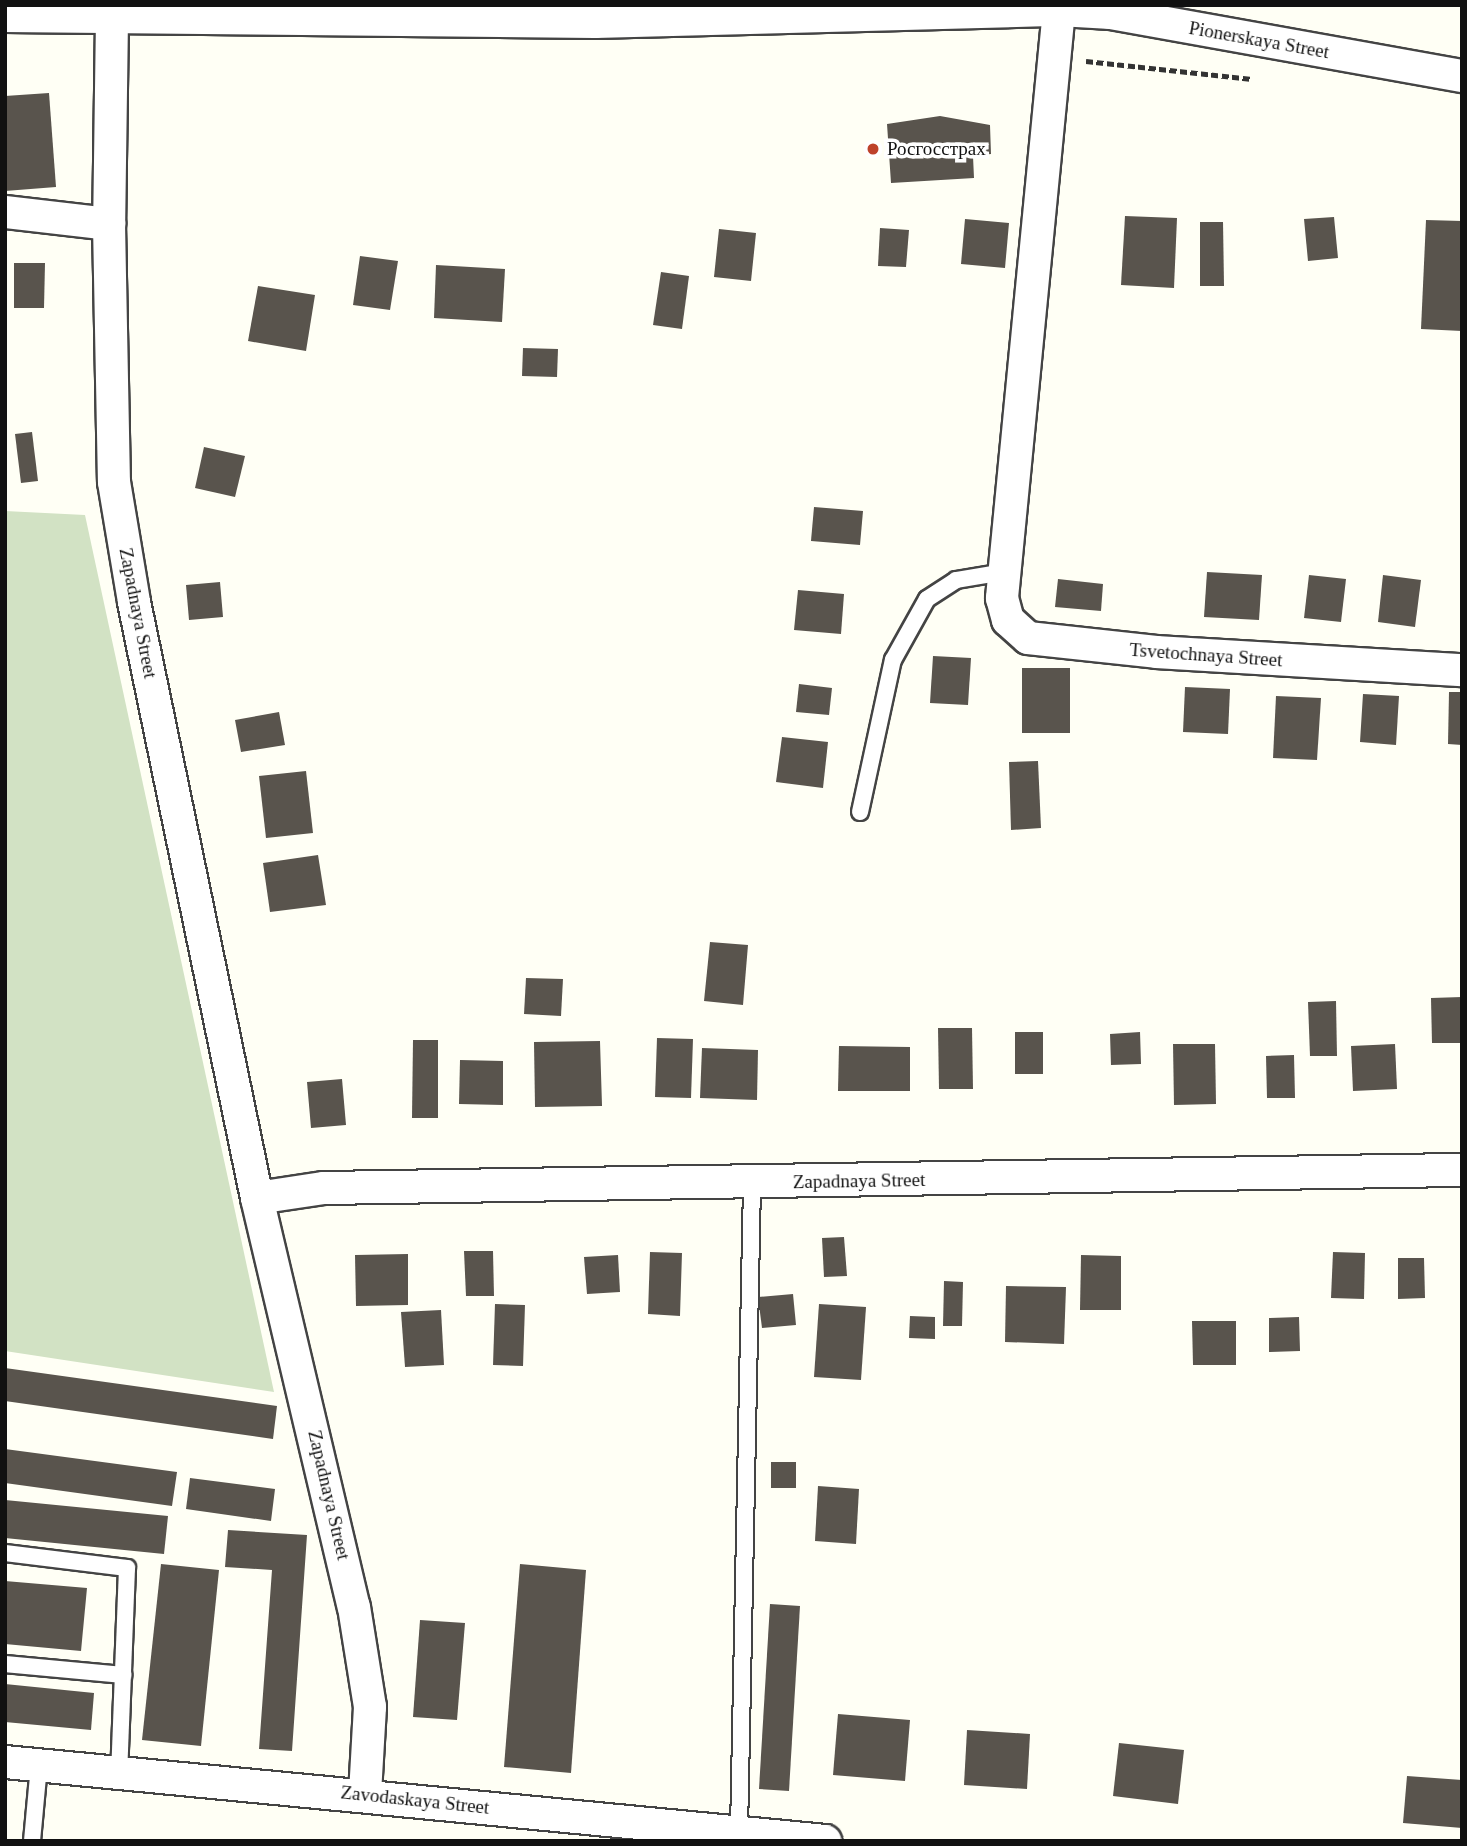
<!DOCTYPE html>
<meta charset="utf-8">
<style>
body{margin:0}
#map{position:relative;width:1467px;height:1846px;overflow:hidden;background:#fffff5;font-family:"Times New Roman",serif}
div>[style]{position:absolute}
.cemetery>*{inset:0;background:#d2e2c4}
.building>*{inset:0;background:#59544d}
.path>*{height:4.5px;margin-top:-2.25px;transform-origin:0;background:repeating-linear-gradient(90deg,#333 0 7px,transparent 0 10.5px)}
.roads{filter:drop-shadow(2px 0 #444) drop-shadow(-2px 0 #444) drop-shadow(0 2px #444) drop-shadow(0 -2px #444)}
.service>*{height:16px;margin:-8px;padding:0 8px;transform-origin:8px;border-radius:8px;background:#fff}
.minor>*{height:32px;margin:-16px;padding:0 16px;transform-origin:16px;border-radius:16px;background:#fff}
.dots>*{width:19px;height:19px;translate:-50% -50%;box-sizing:border-box;border:4px solid #fff;border-radius:50%}
span{translate:-50% -50%;white-space:nowrap;text-align:center;line-height:1.15;-webkit-text-stroke:7px #fff;paint-order:stroke}
.street-label{font-size:19px;color:#111}
.poi-label{font-size:19px;color:#111}
.left{translate:0 -50%;text-align:left}
.frame{position:absolute;inset:0;border:7px solid #111;pointer-events:none}
</style>
<div id="map">
<div class="cemetery">
<i style="clip-path:polygon(5px 511px,85px 515px,274px 1392px,5px 1351px)"></i>
</div>
<div class="building">
<i style="clip-path:polygon(49px 93px,56px 187px,5px 191px,5px 96px)"></i>
<i style="clip-path:polygon(940px 116px,990px 125px,991px 154px,973px 156px,974px 178px,891px 183px,887px 124px)"></i>
<i style="clip-path:polygon(1125px 216px,1177px 218px,1174px 288px,1121px 285px)"></i>
<i style="clip-path:polygon(1334px 217px,1338px 258px,1308px 261px,1304px 219px)"></i>
<i style="clip-path:polygon(965px 219px,1009px 223px,1005px 268px,961px 264px)"></i>
<i style="clip-path:polygon(1426px 220px,1462px 221px,1462px 331px,1421px 329px)"></i>
<i style="clip-path:polygon(1200px 222px,1223px 222px,1224px 286px,1200px 286px)"></i>
<i style="clip-path:polygon(880px 228px,909px 230px,906px 267px,878px 266px)"></i>
<i style="clip-path:polygon(719px 229px,756px 233px,751px 281px,714px 277px)"></i>
<i style="clip-path:polygon(360px 256px,398px 261px,390px 310px,353px 305px)"></i>
<i style="clip-path:polygon(14px 263px,45px 263px,44px 308px,14px 308px)"></i>
<i style="clip-path:polygon(436px 265px,505px 269px,502px 322px,434px 318px)"></i>
<i style="clip-path:polygon(661px 272px,689px 276px,682px 329px,653px 325px)"></i>
<i style="clip-path:polygon(258px 286px,315px 295px,306px 351px,248px 341px)"></i>
<i style="clip-path:polygon(523px 348px,558px 349px,557px 377px,522px 376px)"></i>
<i style="clip-path:polygon(32px 432px,38px 481px,21px 483px,15px 434px)"></i>
<i style="clip-path:polygon(204px 447px,245px 456px,235px 497px,195px 488px)"></i>
<i style="clip-path:polygon(814px 507px,863px 511px,860px 545px,811px 541px)"></i>
<i style="clip-path:polygon(1207px 572px,1262px 575px,1259px 620px,1204px 617px)"></i>
<i style="clip-path:polygon(1309px 575px,1346px 579px,1341px 622px,1304px 618px)"></i>
<i style="clip-path:polygon(1383px 575px,1421px 580px,1415px 627px,1378px 622px)"></i>
<i style="clip-path:polygon(1058px 579px,1103px 584px,1101px 611px,1055px 607px)"></i>
<i style="clip-path:polygon(220px 582px,223px 617px,189px 620px,186px 585px)"></i>
<i style="clip-path:polygon(798px 590px,844px 594px,841px 634px,794px 630px)"></i>
<i style="clip-path:polygon(933px 656px,971px 658px,968px 705px,930px 703px)"></i>
<i style="clip-path:polygon(1022px 668px,1070px 668px,1070px 733px,1022px 733px)"></i>
<i style="clip-path:polygon(799px 684px,832px 688px,829px 715px,796px 712px)"></i>
<i style="clip-path:polygon(1185px 687px,1230px 689px,1228px 734px,1183px 732px)"></i>
<i style="clip-path:polygon(1449px 692px,1462px 692px,1462px 745px,1448px 744px)"></i>
<i style="clip-path:polygon(1363px 694px,1399px 696px,1396px 745px,1360px 742px)"></i>
<i style="clip-path:polygon(1276px 696px,1321px 698px,1317px 760px,1273px 758px)"></i>
<i style="clip-path:polygon(279px 712px,285px 745px,241px 752px,235px 720px)"></i>
<i style="clip-path:polygon(782px 737px,828px 742px,823px 788px,776px 782px)"></i>
<i style="clip-path:polygon(1038px 761px,1041px 828px,1011px 830px,1009px 762px)"></i>
<i style="clip-path:polygon(306px 771px,313px 833px,266px 838px,259px 776px)"></i>
<i style="clip-path:polygon(318px 855px,326px 905px,270px 912px,263px 863px)"></i>
<i style="clip-path:polygon(710px 942px,748px 945px,743px 1005px,704px 1001px)"></i>
<i style="clip-path:polygon(526px 978px,563px 979px,561px 1016px,524px 1014px)"></i>
<i style="clip-path:polygon(1462px 997px,1462px 1043px,1432px 1043px,1431px 998px)"></i>
<i style="clip-path:polygon(1336px 1001px,1337px 1056px,1310px 1056px,1308px 1002px)"></i>
<i style="clip-path:polygon(938px 1028px,972px 1028px,973px 1089px,939px 1089px)"></i>
<i style="clip-path:polygon(1015px 1032px,1043px 1032px,1043px 1074px,1015px 1074px)"></i>
<i style="clip-path:polygon(1140px 1032px,1141px 1064px,1111px 1065px,1110px 1034px)"></i>
<i style="clip-path:polygon(657px 1038px,693px 1039px,691px 1098px,655px 1097px)"></i>
<i style="clip-path:polygon(413px 1040px,438px 1040px,438px 1118px,412px 1118px)"></i>
<i style="clip-path:polygon(600px 1041px,602px 1106px,535px 1107px,534px 1042px)"></i>
<i style="clip-path:polygon(1173px 1044px,1215px 1044px,1216px 1104px,1174px 1105px)"></i>
<i style="clip-path:polygon(1395px 1044px,1397px 1089px,1353px 1091px,1351px 1046px)"></i>
<i style="clip-path:polygon(839px 1046px,910px 1047px,910px 1091px,838px 1091px)"></i>
<i style="clip-path:polygon(702px 1048px,758px 1050px,757px 1100px,700px 1098px)"></i>
<i style="clip-path:polygon(1294px 1055px,1295px 1098px,1267px 1098px,1266px 1056px)"></i>
<i style="clip-path:polygon(460px 1060px,503px 1061px,503px 1105px,459px 1104px)"></i>
<i style="clip-path:polygon(342px 1079px,346px 1125px,311px 1128px,307px 1082px)"></i>
<i style="clip-path:polygon(844px 1237px,847px 1276px,824px 1277px,822px 1238px)"></i>
<i style="clip-path:polygon(464px 1251px,493px 1251px,494px 1296px,466px 1296px)"></i>
<i style="clip-path:polygon(650px 1252px,682px 1253px,680px 1316px,648px 1314px)"></i>
<i style="clip-path:polygon(1333px 1252px,1365px 1253px,1364px 1299px,1331px 1298px)"></i>
<i style="clip-path:polygon(408px 1254px,408px 1305px,356px 1306px,355px 1255px)"></i>
<i style="clip-path:polygon(618px 1255px,620px 1292px,587px 1294px,584px 1257px)"></i>
<i style="clip-path:polygon(1081px 1255px,1121px 1256px,1121px 1310px,1080px 1310px)"></i>
<i style="clip-path:polygon(1398px 1258px,1424px 1258px,1425px 1298px,1398px 1299px)"></i>
<i style="clip-path:polygon(944px 1281px,963px 1282px,962px 1326px,943px 1326px)"></i>
<i style="clip-path:polygon(1006px 1286px,1066px 1287px,1064px 1344px,1005px 1342px)"></i>
<i style="clip-path:polygon(793px 1294px,796px 1325px,762px 1328px,758px 1297px)"></i>
<i style="clip-path:polygon(495px 1304px,525px 1305px,523px 1366px,493px 1365px)"></i>
<i style="clip-path:polygon(819px 1304px,866px 1307px,861px 1380px,814px 1377px)"></i>
<i style="clip-path:polygon(441px 1310px,444px 1365px,405px 1367px,401px 1312px)"></i>
<i style="clip-path:polygon(910px 1316px,935px 1317px,935px 1339px,909px 1338px)"></i>
<i style="clip-path:polygon(1299px 1317px,1300px 1351px,1269px 1352px,1269px 1318px)"></i>
<i style="clip-path:polygon(1192px 1321px,1236px 1321px,1236px 1365px,1193px 1365px)"></i>
<i style="clip-path:polygon(5px 1368px,277px 1406px,273px 1439px,5px 1401px)"></i>
<i style="clip-path:polygon(5px 1449px,177px 1472px,172px 1506px,5px 1483px)"></i>
<i style="clip-path:polygon(771px 1462px,796px 1462px,796px 1488px,771px 1488px)"></i>
<i style="clip-path:polygon(190px 1478px,275px 1489px,271px 1521px,186px 1509px)"></i>
<i style="clip-path:polygon(818px 1486px,859px 1489px,856px 1544px,815px 1541px)"></i>
<i style="clip-path:polygon(5px 1500px,168px 1516px,164px 1554px,5px 1538px)"></i>
<i style="clip-path:polygon(228px 1530px,307px 1535px,292px 1751px,259px 1749px,272px 1570px,225px 1567px)"></i>
<i style="clip-path:polygon(161px 1564px,219px 1570px,201px 1746px,142px 1740px)"></i>
<i style="clip-path:polygon(520px 1564px,586px 1570px,571px 1773px,504px 1767px)"></i>
<i style="clip-path:polygon(5px 1581px,87px 1588px,81px 1651px,5px 1644px)"></i>
<i style="clip-path:polygon(770px 1604px,800px 1606px,789px 1791px,759px 1789px)"></i>
<i style="clip-path:polygon(420px 1620px,465px 1623px,457px 1720px,413px 1717px)"></i>
<i style="clip-path:polygon(5px 1684px,94px 1693px,91px 1730px,5px 1722px)"></i>
<i style="clip-path:polygon(838px 1714px,910px 1720px,905px 1781px,833px 1775px)"></i>
<i style="clip-path:polygon(967px 1730px,1030px 1734px,1027px 1789px,964px 1785px)"></i>
<i style="clip-path:polygon(1119px 1743px,1184px 1750px,1178px 1804px,1113px 1796px)"></i>
<i style="clip-path:polygon(1407px 1776px,1462px 1780px,1462px 1828px,1403px 1823px)"></i>
</div>
<div class="path">
<i style="left:1086px;top:61px;width:167px;rotate:6.2deg"></i>
</div>
<div class="roads">
<div class="service">
<i style="left:860px;top:812px;width:156px;rotate:-77.8deg"></i>
<i style="left:893px;top:660px;width:70px;rotate:-60.9deg"></i>
<i style="left:927px;top:599px;width:35px;rotate:-33deg"></i>
<i style="left:956px;top:580px;width:49px;rotate:-9.5deg"></i>
<i style="left:5px;top:1553px;width:123px;rotate:7deg"></i>
<i style="left:127px;top:1568px;width:204px;rotate:92.2deg"></i>
<i style="left:5px;top:1664px;width:119px;rotate:5.3deg"></i>
<i style="left:739px;top:1832px;width:649px;rotate:-88.85deg"></i>
<i style="left:32px;top:1841px;width:76px;rotate:-84.7deg"></i>
</div>
<div class="minor">
<i style="left:1059px;top:10px;width:591px;rotate:95.54deg"></i>
<i style="left:1002px;top:598px;width:23px;rotate:75deg"></i>
<i style="left:1008px;top:620px;width:27px;rotate:42deg"></i>
<i style="left:1028px;top:638px;width:129px;rotate:6.2deg"></i>
<i style="left:1156px;top:652px;width:307px;rotate:3.4deg"></i>
<i style="left:5px;top:16px;width:590px;rotate:0.58deg"></i>
<i style="left:595px;top:22px;width:464px;rotate:-1.5deg"></i>
<i style="left:1059px;top:10px;width:52px;rotate:3.3deg"></i>
<i style="left:1111px;top:13px;width:357px;rotate:10.2deg"></i>
<i style="left:112px;top:18px;width:206px;rotate:90.8deg"></i>
<i style="left:109px;top:224px;width:258px;rotate:88.9deg"></i>
<i style="left:114px;top:482px;width:122px;rotate:80.5deg"></i>
<i style="left:134px;top:602px;width:609px;rotate:78.34deg"></i>
<i style="left:257px;top:1198px;width:420px;rotate:76.7deg"></i>
<i style="left:354px;top:1607px;width:101px;rotate:80.9deg"></i>
<i style="left:370px;top:1707px;width:88px;rotate:93.3deg"></i>
<i style="left:5px;top:212px;width:105px;rotate:6.6deg"></i>
<i style="left:257px;top:1198px;width:68px;rotate:-8.5deg"></i>
<i style="left:324px;top:1188px;width:1138px;rotate:-0.91deg"></i>
<i style="left:5px;top:1762px;width:824px;rotate:5.5deg"></i>
</div>
</div>
<div class="dots">
<i style="left:873px;top:149px;background:#be422b"></i>
</div>
<div class="street-label">
<span style="left:1259px;top:40px;rotate:10deg">Pionerskaya Street</span>
<span style="left:138px;top:613px;rotate:79deg">Zapadnaya Street</span>
<span style="left:1206px;top:655px;rotate:4deg">Tsvetochnaya Street</span>
<span style="left:859px;top:1181px;rotate:-1deg">Zapadnaya Street</span>
<span style="left:329px;top:1495px;rotate:77deg">Zapadnaya Street</span>
<span style="left:415px;top:1800px;rotate:6deg">Zavodaskaya Street</span>
</div>
<div class="poi-label">
<span class="left" style="left:887px;top:149px">Росгосстрах</span>
</div>
<div class="frame"></div>
</div>
